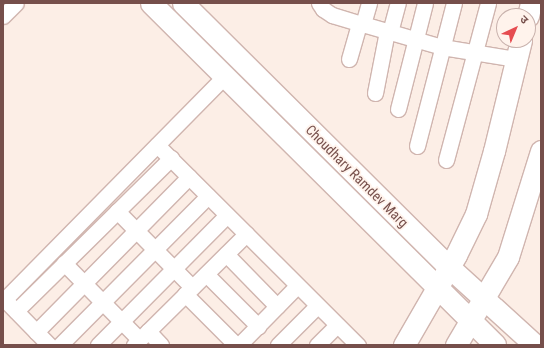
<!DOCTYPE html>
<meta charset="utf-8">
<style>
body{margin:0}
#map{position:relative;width:544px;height:348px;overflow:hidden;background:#fceee6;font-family:"Roboto Condensed","Noto Sans Devanagari",sans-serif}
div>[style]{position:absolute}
.roads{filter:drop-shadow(1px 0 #d0b5af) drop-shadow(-1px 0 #d0b5af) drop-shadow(0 1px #d0b5af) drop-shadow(0 -1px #d0b5af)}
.street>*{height:15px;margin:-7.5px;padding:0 7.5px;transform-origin:7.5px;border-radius:7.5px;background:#fff}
.secondary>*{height:21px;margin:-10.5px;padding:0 10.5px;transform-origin:10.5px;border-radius:10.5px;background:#fff}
span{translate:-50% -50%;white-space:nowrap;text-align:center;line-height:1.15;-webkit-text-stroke:3.5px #fff3ec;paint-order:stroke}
.street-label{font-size:14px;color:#764f4b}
.frame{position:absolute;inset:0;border:4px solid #764f4b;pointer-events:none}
.north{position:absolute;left:496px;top:8px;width:40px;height:40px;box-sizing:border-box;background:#fff3ec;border:1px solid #c8b1ac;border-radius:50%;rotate:44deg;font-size:11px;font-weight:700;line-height:16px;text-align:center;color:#764f4b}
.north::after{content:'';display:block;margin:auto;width:14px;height:18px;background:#e64c50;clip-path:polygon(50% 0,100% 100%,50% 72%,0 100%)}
</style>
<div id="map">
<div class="roads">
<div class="street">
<i style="left:319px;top:3px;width:7px;rotate:56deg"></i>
<i style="left:323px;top:9px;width:11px;rotate:34deg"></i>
<i style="left:332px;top:15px;width:28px;rotate:17deg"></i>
<i style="left:359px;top:23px;width:86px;rotate:16.1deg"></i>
<i style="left:442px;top:47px;width:74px;rotate:9.3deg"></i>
<i style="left:3px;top:16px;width:18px;rotate:-45deg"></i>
<i style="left:363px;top:24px;width:22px;rotate:-74deg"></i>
<i style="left:390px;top:32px;width:30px;rotate:-75deg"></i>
<i style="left:349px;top:59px;width:37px;rotate:-74deg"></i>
<i style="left:375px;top:93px;width:63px;rotate:-79deg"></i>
<i style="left:398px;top:109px;width:109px;rotate:-75.7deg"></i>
<i style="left:157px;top:145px;width:284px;rotate:44.9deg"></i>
<i style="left:417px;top:146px;width:148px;rotate:-75.5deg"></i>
<i style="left:446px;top:160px;width:163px;rotate:-75deg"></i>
<i style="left:117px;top:211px;width:107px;rotate:45.4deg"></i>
<i style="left:226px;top:254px;width:73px;rotate:45.6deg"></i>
<i style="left:64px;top:263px;width:107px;rotate:45.4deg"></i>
<i style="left:206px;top:274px;width:74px;rotate:45deg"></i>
<i style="left:185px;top:294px;width:72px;rotate:45deg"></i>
<i style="left:3px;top:301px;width:316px;rotate:-45.4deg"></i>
<i style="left:9px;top:304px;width:57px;rotate:45.7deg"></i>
<i style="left:16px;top:311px;width:218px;rotate:-44.6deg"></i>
<i style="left:148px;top:331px;width:19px;rotate:47deg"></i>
<i style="left:36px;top:332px;width:218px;rotate:-45.4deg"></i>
<i style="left:60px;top:345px;width:210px;rotate:-45.2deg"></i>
<i style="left:98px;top:345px;width:183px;rotate:-45.2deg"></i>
<i style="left:134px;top:345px;width:158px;rotate:-44.7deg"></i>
<i style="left:239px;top:345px;width:83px;rotate:-45.5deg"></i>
<i style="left:278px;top:345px;width:55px;rotate:-45deg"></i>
<i style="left:317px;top:345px;width:28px;rotate:-45deg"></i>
</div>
<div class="secondary">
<i style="left:151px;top:3px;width:485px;rotate:44.8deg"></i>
<i style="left:183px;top:3px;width:375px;rotate:44.8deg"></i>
<i style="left:449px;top:267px;width:116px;rotate:42.2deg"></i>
<i style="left:528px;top:16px;width:13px;rotate:-77deg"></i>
<i style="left:404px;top:345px;width:104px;rotate:-60deg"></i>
<i style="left:456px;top:255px;width:46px;rotate:-64deg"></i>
<i style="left:476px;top:214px;width:66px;rotate:-74.1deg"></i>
<i style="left:494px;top:151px;width:114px;rotate:-76.3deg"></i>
<i style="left:456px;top:345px;width:102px;rotate:-59.4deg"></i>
<i style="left:508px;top:257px;width:111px;rotate:-72.7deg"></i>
</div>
</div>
<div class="street-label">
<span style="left:357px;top:176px;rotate:45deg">Choudhary Ramdev Marg</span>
</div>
<div class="frame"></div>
<div class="north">उ</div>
</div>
